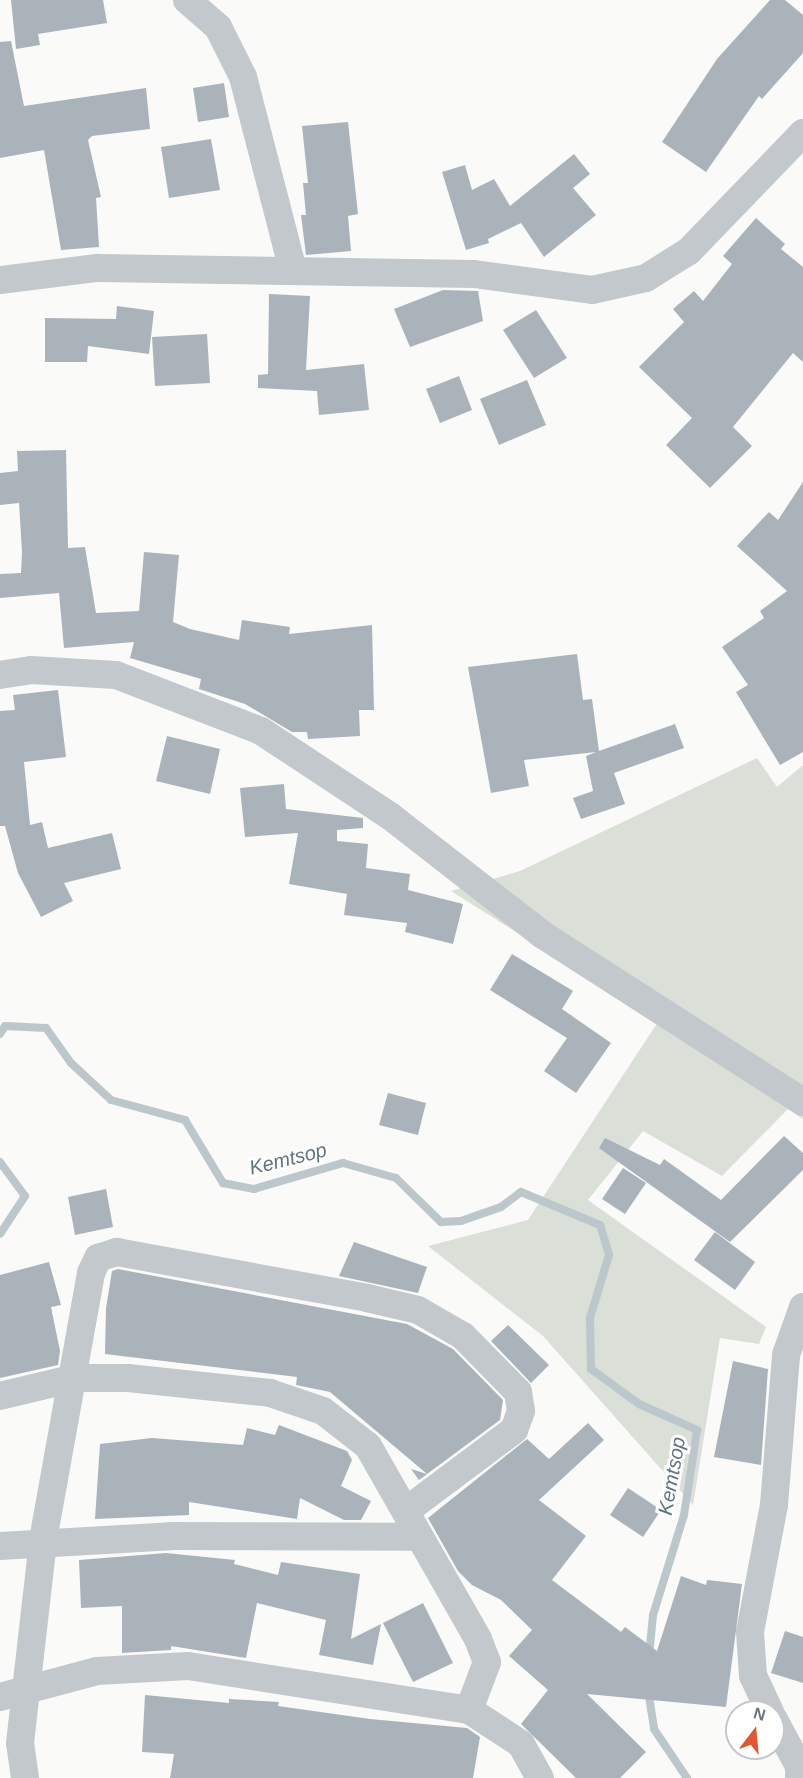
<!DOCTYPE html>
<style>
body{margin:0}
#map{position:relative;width:803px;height:1778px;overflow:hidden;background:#fafaf8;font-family:Arial,sans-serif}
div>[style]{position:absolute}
.green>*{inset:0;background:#dadfd7}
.stream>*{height:8px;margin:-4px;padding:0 4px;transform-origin:4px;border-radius:4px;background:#bbc7cb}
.building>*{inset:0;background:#aab3b9}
.minor>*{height:28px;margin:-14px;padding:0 14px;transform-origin:14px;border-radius:14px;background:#c3c8cc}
span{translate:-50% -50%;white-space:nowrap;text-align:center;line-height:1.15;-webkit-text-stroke:6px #fff;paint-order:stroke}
.water-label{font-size:20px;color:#60757c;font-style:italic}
.north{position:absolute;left:725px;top:1700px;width:60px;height:60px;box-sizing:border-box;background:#fff;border:2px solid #c1c8cd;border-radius:50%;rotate:16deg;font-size:16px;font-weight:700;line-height:24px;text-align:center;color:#657683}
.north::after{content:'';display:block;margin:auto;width:21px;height:27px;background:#e4572e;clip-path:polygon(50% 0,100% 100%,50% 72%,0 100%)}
</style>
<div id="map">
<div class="green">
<i style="clip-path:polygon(757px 758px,777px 787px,803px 765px,803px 1119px,788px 1109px,722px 1176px,643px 1131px,588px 1200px,766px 1327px,759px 1344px,720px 1338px,693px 1505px,543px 1336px,428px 1246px,528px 1220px,658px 1022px,451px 891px,520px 871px)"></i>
</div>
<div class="stream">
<i style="left:0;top:1034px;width:9px;rotate:-58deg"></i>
<i style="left:5px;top:1026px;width:41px;rotate:2.8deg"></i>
<i style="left:46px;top:1028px;width:43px;rotate:54.5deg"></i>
<i style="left:71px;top:1063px;width:54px;rotate:42.8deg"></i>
<i style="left:111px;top:1100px;width:77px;rotate:15.1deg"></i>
<i style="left:185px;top:1120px;width:74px;rotate:58.9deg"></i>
<i style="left:223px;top:1183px;width:32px;rotate:11deg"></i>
<i style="left:254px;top:1189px;width:93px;rotate:-16.3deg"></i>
<i style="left:343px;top:1163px;width:55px;rotate:15.8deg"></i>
<i style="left:396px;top:1178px;width:63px;rotate:44.4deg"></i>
<i style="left:441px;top:1222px;width:20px;rotate:-3deg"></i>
<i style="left:461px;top:1221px;width:42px;rotate:-19.3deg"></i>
<i style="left:501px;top:1207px;width:25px;rotate:-37deg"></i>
<i style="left:521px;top:1192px;width:86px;rotate:22.7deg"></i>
<i style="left:600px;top:1225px;width:31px;rotate:73deg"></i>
<i style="left:609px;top:1255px;width:66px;rotate:106.8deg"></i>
<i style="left:590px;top:1318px;width:51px;rotate:88.9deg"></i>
<i style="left:591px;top:1369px;width:59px;rotate:36.1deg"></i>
<i style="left:639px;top:1404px;width:64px;rotate:24.1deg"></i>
<i style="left:697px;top:1430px;width:86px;rotate:98.7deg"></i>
<i style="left:684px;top:1515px;width:105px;rotate:107.2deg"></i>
<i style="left:653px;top:1615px;width:41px;rotate:95.6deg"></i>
<i style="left:0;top:1162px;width:42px;rotate:53.7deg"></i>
<i style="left:25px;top:1196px;width:45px;rotate:123.3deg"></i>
<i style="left:648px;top:1690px;width:39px;rotate:81deg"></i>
<i style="left:654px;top:1729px;width:59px;rotate:56deg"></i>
</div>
<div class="building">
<i style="clip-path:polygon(11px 0,103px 0,107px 23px,38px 34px,40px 45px,16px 49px)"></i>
<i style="clip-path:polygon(770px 0,785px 0,803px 15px,803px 53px,762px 99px,759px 96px,706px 172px,662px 142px,717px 59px)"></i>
<i style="clip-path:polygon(11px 41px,24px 106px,146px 88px,150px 129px,92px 136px,88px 140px,101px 197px,96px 198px,99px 247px,61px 250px,44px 150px,0 158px,0 42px)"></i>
<i style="clip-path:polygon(224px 83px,229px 117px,198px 122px,193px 88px)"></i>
<i style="clip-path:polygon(348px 122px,358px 214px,348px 216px,351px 251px,306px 255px,301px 215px,306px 215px,303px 183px,308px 183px,302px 126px)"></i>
<i style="clip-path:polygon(211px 139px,220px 190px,169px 198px,161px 147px)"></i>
<i style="clip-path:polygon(574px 154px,590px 174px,573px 188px,596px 215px,544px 257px,521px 223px,488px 239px,489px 243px,466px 250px,442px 172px,465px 165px,472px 190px,494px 179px,510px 206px)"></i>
<i style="clip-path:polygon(756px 218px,785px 244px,781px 249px,803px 267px,803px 362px,793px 353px,733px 427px,752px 446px,710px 488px,666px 445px,692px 418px,639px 367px,684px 322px,673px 309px,694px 291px,703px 301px,732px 264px,723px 256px)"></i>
<i style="clip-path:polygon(443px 290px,478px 291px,483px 321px,410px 347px,394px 309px)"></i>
<i style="clip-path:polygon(269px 294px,310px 296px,306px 370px,364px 364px,369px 410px,319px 415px,317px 391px,258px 388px,258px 375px,268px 374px)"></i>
<i style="clip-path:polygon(117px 306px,154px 311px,149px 354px,88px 346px,87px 362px,45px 362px,45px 318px,116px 319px)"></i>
<i style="clip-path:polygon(536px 310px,567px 358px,534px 378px,503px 330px)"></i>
<i style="clip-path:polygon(207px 334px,210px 383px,155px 386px,152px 337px)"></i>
<i style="clip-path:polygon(459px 376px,472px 410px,440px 423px,426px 389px)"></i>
<i style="clip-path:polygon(527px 380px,546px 425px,499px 445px,480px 399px)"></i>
<i style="clip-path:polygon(66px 450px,68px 548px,85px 547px,96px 613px,139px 611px,144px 552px,179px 555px,173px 622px,190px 629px,239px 640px,242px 620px,290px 627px,289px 634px,372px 625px,374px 710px,359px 710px,360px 736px,308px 739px,307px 732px,292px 732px,245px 704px,199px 689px,201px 679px,130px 658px,134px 642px,64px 648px,59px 593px,0 598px,0 574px,21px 573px,22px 552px,19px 503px,0 505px,0 473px,18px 471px,17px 451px)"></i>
<i style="clip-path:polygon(803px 482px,803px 752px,780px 765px,736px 692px,748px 685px,722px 647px,764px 618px,760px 611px,787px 591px,737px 546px,769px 512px,778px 520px)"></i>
<i style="clip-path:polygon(577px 654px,583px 700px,592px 699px,599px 751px,675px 724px,684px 748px,614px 773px,625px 804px,581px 819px,573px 798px,593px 791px,586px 756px,596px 752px,524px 760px,529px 786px,491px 793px,468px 667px)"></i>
<i style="clip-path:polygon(58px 690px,66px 757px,24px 762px,30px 825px,42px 822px,48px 848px,112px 833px,121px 869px,64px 883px,73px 901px,41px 917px,18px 873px,5px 826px,0 826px,0 711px,15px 710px,13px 695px)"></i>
<i style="clip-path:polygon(167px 736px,220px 749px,210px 794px,156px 781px)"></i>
<i style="clip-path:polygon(284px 784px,286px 809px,363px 818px,363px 828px,337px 830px,337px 841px,368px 844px,366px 868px,410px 874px,408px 890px,463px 904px,453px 944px,405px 932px,407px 923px,344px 915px,347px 894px,289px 884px,298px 833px,245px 837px,240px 788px)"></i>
<i style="clip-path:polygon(512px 954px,573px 991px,562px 1009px,611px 1043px,576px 1093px,544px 1071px,567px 1038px,490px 990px)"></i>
<i style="clip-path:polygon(388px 1093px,426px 1103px,418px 1135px,379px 1125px)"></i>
<i style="clip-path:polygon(784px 1136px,803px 1153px,803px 1170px,730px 1242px,599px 1148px,605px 1138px,660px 1165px,664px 1159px,721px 1200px)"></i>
<i style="clip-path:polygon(623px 1168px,646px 1183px,625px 1214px,602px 1199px)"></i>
<i style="clip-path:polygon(106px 1189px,113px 1227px,75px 1235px,68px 1197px)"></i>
<i style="clip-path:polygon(715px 1232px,755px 1262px,735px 1290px,694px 1260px)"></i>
<i style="clip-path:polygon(354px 1242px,427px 1267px,418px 1293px,339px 1276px)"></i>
<i style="clip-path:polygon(49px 1262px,61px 1305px,51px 1307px,60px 1351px,58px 1365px,0 1378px,0 1275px)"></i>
<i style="clip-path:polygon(118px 1269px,407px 1324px,453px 1349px,503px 1400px,500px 1420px,419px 1480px,411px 1469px,427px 1474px,330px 1392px,296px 1385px,297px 1377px,105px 1354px,106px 1308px,112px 1271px)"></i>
<i style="clip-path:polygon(508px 1325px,549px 1365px,531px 1383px,491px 1341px)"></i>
<i style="clip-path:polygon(733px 1361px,768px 1369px,761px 1465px,714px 1457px)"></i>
<i style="clip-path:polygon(588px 1423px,604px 1440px,539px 1500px,586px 1536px,552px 1580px,621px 1632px,625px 1627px,657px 1651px,681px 1576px,706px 1585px,707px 1580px,742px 1584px,726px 1707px,587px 1694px,646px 1752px,620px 1778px,576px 1778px,521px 1724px,548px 1690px,509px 1656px,532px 1630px,501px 1600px,472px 1585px,458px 1571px,428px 1518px,527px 1439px,549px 1459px)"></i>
<i style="clip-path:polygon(279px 1425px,347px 1451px,352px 1460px,341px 1486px,371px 1501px,361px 1520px,344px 1520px,300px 1498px,297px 1519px,189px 1502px,189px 1515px,95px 1519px,100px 1444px,152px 1438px,243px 1445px,247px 1428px,275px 1435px)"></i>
<i style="clip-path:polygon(628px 1488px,661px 1510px,643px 1537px,610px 1515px)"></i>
<i style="clip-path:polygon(166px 1553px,235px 1560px,234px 1564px,278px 1575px,281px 1562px,360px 1574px,351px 1639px,381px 1624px,373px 1665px,319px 1655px,326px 1620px,257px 1603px,246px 1658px,171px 1646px,171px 1650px,122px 1653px,122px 1606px,81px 1608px,79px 1560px)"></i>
<i style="clip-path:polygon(423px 1603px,453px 1663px,413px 1682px,383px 1623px)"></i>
<i style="clip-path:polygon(785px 1631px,803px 1637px,803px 1683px,771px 1673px)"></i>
<i style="clip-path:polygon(145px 1695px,229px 1703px,229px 1699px,279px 1702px,278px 1706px,370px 1719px,467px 1728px,480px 1737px,473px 1778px,170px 1778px,174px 1754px,142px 1752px)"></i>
</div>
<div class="minor">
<i style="left:187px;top:0;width:41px;rotate:41.1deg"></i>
<i style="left:218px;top:27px;width:56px;rotate:63.4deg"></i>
<i style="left:243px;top:77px;width:200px;rotate:75.5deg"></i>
<i style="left:0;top:280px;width:98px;rotate:-7.1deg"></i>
<i style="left:97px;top:268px;width:377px;rotate:0.9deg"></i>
<i style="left:474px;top:274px;width:119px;rotate:7.7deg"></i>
<i style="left:592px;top:290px;width:55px;rotate:-12.5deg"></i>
<i style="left:646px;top:278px;width:51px;rotate:-32.1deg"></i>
<i style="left:689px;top:251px;width:164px;rotate:-46deg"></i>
<i style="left:0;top:675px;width:31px;rotate:-9deg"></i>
<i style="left:31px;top:670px;width:85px;rotate:3.4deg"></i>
<i style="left:116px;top:675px;width:155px;rotate:21.1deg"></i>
<i style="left:261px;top:731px;width:154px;rotate:33.4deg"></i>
<i style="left:390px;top:816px;width:194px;rotate:37.9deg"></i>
<i style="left:543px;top:935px;width:309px;rotate:32.7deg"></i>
<i style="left:0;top:1396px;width:77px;rotate:-13.5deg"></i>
<i style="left:75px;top:1378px;width:53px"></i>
<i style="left:128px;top:1378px;width:143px;rotate:6deg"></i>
<i style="left:270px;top:1393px;width:56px;rotate:18.8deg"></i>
<i style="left:323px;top:1411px;width:57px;rotate:37.9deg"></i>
<i style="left:368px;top:1446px;width:222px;rotate:60.3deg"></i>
<i style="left:478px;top:1639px;width:25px;rotate:69deg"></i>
<i style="left:487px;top:1662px;width:51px;rotate:110.6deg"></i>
<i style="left:0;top:1546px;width:171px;rotate:-3.3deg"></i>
<i style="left:171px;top:1536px;width:246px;rotate:0.2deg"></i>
<i style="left:0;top:1697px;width:100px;rotate:-15deg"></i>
<i style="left:97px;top:1671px;width:91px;rotate:-3.1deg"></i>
<i style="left:188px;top:1666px;width:284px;rotate:8.9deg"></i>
<i style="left:469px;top:1710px;width:62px;rotate:33.2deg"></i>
<i style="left:521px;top:1744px;width:39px;rotate:61deg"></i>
<i style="left:770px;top:1712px;width:40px;rotate:-115deg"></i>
<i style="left:753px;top:1676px;width:44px;rotate:-93.9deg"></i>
<i style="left:750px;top:1632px;width:129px;rotate:-79.3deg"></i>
<i style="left:774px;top:1505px;width:150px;rotate:-85.4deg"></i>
<i style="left:786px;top:1355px;width:51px;rotate:-70.5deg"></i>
<i style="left:773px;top:1718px;width:55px;rotate:61.6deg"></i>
<i style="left:799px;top:1766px;width:12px;rotate:90deg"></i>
<i style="left:25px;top:1778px;width:35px;rotate:-98deg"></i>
<i style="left:20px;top:1743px;width:204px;rotate:-83.5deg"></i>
<i style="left:43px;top:1540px;width:271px;rotate:-79.8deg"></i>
<i style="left:91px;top:1273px;width:17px;rotate:-65deg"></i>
<i style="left:98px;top:1258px;width:20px;rotate:-18deg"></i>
<i style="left:117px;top:1252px;width:254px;rotate:10.4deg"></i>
<i style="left:367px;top:1298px;width:52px;rotate:13.2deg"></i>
<i style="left:418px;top:1310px;width:52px;rotate:30deg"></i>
<i style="left:463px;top:1336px;width:78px;rotate:45.5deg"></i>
<i style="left:518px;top:1392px;width:19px;rotate:81deg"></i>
<i style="left:521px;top:1411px;width:20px;rotate:110deg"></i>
<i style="left:514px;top:1430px;width:134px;rotate:143.2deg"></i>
</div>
<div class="water-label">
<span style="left:288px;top:1159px;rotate:-14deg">Kemtsop</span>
<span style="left:672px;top:1476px;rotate:-80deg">Kemtsop</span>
</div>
<div class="north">N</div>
</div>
